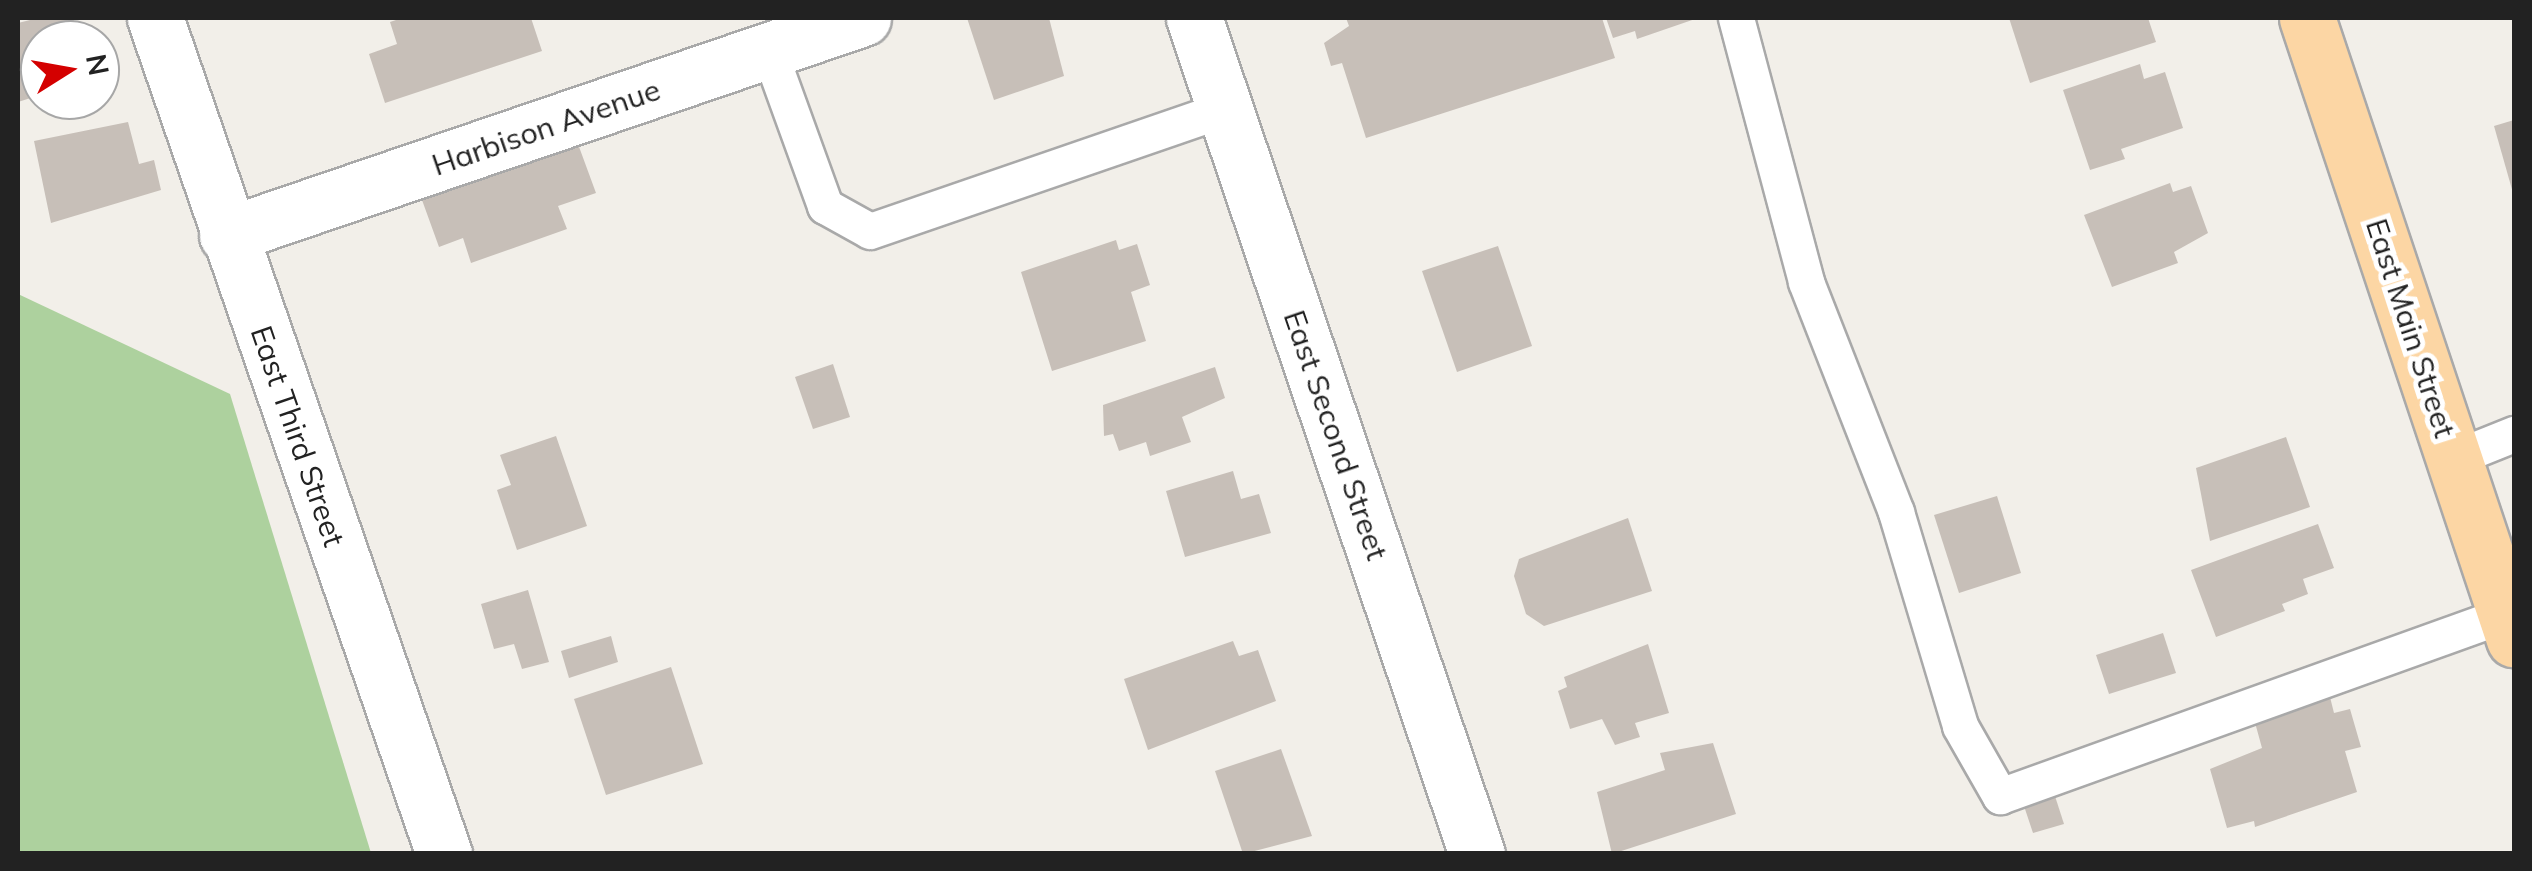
<!DOCTYPE html>
<style>
body{margin:0}
#map{position:relative;width:2532px;height:871px;overflow:hidden;background:#f2efe9;font-family:Mulish,sans-serif}
div>[style]{position:absolute}
.forest>*{inset:0;background:#add19e}
.building>*{inset:0;background:#c7bfb8}
.roads{filter:drop-shadow(2px 0 #a9a9a9) drop-shadow(-2px 0 #a9a9a9) drop-shadow(0 2px #a9a9a9) drop-shadow(0 -2px #a9a9a9)}
.lane>*{height:35px;margin:-17.5px;padding:0 17.5px;transform-origin:17.5px;border-radius:17.5px;background:#fff}
.street>*{height:55px;margin:-27.5px;padding:0 27.5px;transform-origin:27.5px;border-radius:27.5px;background:#fff}
.primary>*{height:55px;margin:-27.5px;padding:0 27.5px;transform-origin:27.5px;border-radius:27.5px;background:#fcd6a4}
span{translate:-50% -50%;white-space:nowrap;text-align:center;line-height:1.15;-webkit-text-stroke:10px #fff;paint-order:stroke}
.street-label{font-size:30px;color:#222}
.frame{position:absolute;inset:0;border:20px solid #222;pointer-events:none}
.north{position:absolute;left:20px;top:20px;width:100px;height:100px;box-sizing:border-box;background:#fff;border:2px solid #a7a7a7;border-radius:50%;rotate:79deg;font-size:28px;font-weight:700;line-height:40px;text-align:center;color:#222}
.north::after{content:'';display:block;margin:auto;width:35px;height:45px;background:#d40000;clip-path:polygon(50% 0,100% 100%,50% 72%,0 100%)}
</style>
<div id="map">
<div class="forest">
<i style="clip-path:polygon(18px 294px,230px 394px,371px 853px,18px 853px)"></i>
</div>
<div class="building">
<i style="clip-path:polygon(38px 18px,73px 18px,78px 34px,96px 28px,99px 40px,40px 40px,40px 95px,18px 102px,18px 23px)"></i>
<i style="clip-path:polygon(402px 18px,531px 18px,542px 51px,385px 103px,369px 54px,397px 44px,390px 22px)"></i>
<i style="clip-path:polygon(967px 18px,1049px 18px,1064px 76px,994px 100px)"></i>
<i style="clip-path:polygon(1346px 18px,1602px 18px,1615px 58px,1366px 138px,1342px 63px,1331px 66px,1324px 43px,1349px 26px)"></i>
<i style="clip-path:polygon(1606px 18px,1698px 18px,1637px 39px,1635px 31px,1613px 38px)"></i>
<i style="clip-path:polygon(2009px 18px,2148px 18px,2156px 42px,2030px 83px)"></i>
<i style="clip-path:polygon(2140px 64px,2144px 79px,2165px 72px,2183px 128px,2121px 149px,2125px 159px,2090px 170px,2063px 90px)"></i>
<i style="clip-path:polygon(2514px 120px,2514px 193px,2513px 193px,2494px 126px)"></i>
<i style="clip-path:polygon(128px 122px,139px 164px,154px 160px,161px 190px,51px 223px,34px 141px)"></i>
<i style="clip-path:polygon(578px 144px,596px 193px,558px 206px,567px 229px,471px 263px,463px 238px,439px 247px,422px 200px)"></i>
<i style="clip-path:polygon(2170px 183px,2173px 192px,2191px 186px,2208px 233px,2174px 252px,2178px 263px,2112px 287px,2084px 215px)"></i>
<i style="clip-path:polygon(1116px 240px,1119px 250px,1137px 244px,1150px 285px,1131px 292px,1146px 341px,1052px 371px,1021px 272px)"></i>
<i style="clip-path:polygon(1498px 246px,1532px 346px,1457px 372px,1422px 271px)"></i>
<i style="clip-path:polygon(833px 364px,850px 417px,813px 429px,795px 377px)"></i>
<i style="clip-path:polygon(1215px 367px,1225px 398px,1182px 417px,1191px 442px,1150px 456px,1146px 442px,1119px 451px,1113px 434px,1104px 436px,1103px 405px)"></i>
<i style="clip-path:polygon(556px 436px,587px 526px,517px 550px,497px 490px,511px 485px,500px 455px)"></i>
<i style="clip-path:polygon(2286px 437px,2310px 507px,2210px 541px,2196px 468px)"></i>
<i style="clip-path:polygon(1233px 471px,1241px 499px,1259px 494px,1271px 533px,1185px 557px,1166px 491px)"></i>
<i style="clip-path:polygon(1997px 496px,2021px 573px,1959px 593px,1934px 515px)"></i>
<i style="clip-path:polygon(1628px 518px,1652px 591px,1544px 626px,1526px 614px,1514px 576px,1519px 559px)"></i>
<i style="clip-path:polygon(2318px 524px,2334px 568px,2303px 579px,2308px 594px,2282px 604px,2285px 611px,2216px 637px,2191px 570px)"></i>
<i style="clip-path:polygon(528px 590px,549px 662px,522px 669px,514px 644px,494px 649px,481px 604px)"></i>
<i style="clip-path:polygon(2163px 633px,2176px 673px,2109px 694px,2096px 655px)"></i>
<i style="clip-path:polygon(611px 636px,618px 662px,569px 678px,561px 651px)"></i>
<i style="clip-path:polygon(1233px 641px,1239px 656px,1258px 650px,1276px 701px,1148px 750px,1124px 679px)"></i>
<i style="clip-path:polygon(1648px 644px,1669px 713px,1635px 723px,1640px 737px,1615px 745px,1602px 719px,1570px 729px,1558px 691px,1567px 687px,1564px 677px)"></i>
<i style="clip-path:polygon(671px 667px,703px 764px,606px 795px,574px 699px)"></i>
<i style="clip-path:polygon(2330px 697px,2334px 713px,2350px 709px,2361px 747px,2345px 751px,2357px 792px,2255px 827px,2254px 821px,2227px 828px,2210px 769px,2262px 748px,2254px 719px)"></i>
<i style="clip-path:polygon(1713px 743px,1736px 814px,1612px 854px,1597px 792px,1665px 770px,1660px 753px)"></i>
<i style="clip-path:polygon(1281px 749px,1312px 836px,1243px 854px,1215px 771px)"></i>
<i style="clip-path:polygon(2054px 793px,2064px 824px,2033px 833px,2023px 803px)"></i>
</div>
<div class="roads">
<div class="lane">
<i style="left:1736px;top:18px;width:273px;rotate:75.1deg"></i>
<i style="left:1806px;top:282px;width:247px;rotate:68.6deg"></i>
<i style="left:1896px;top:512px;width:223px;rotate:73.3deg"></i>
<i style="left:1960px;top:726px;width:81px;rotate:60.3deg"></i>
<i style="left:2000px;top:796px;width:538px;rotate:-19.78deg"></i>
<i style="left:769px;top:51px;width:165px;rotate:70.1deg"></i>
<i style="left:825px;top:206px;width:51px;rotate:29.1deg"></i>
<i style="left:870px;top:231px;width:375px;rotate:-19deg"></i>
<i style="left:2454px;top:458px;width:65px;rotate:-21.8deg"></i>
</div>
<div class="street">
<i style="left:155px;top:18px;width:885px;rotate:70.93deg"></i>
<i style="left:1194px;top:18px;width:883px;rotate:71.3deg"></i>
<i style="left:227px;top:235px;width:672px;rotate:-18.84deg"></i>
</div>
<div class="primary">
<i style="left:2307px;top:18px;width:655px;rotate:71.57deg"></i>
</div>
</div>
<div class="street-label">
<span style="left:546px;top:127px;rotate:-19deg">Harbison Avenue</span>
<span style="left:2411px;top:328px;rotate:72deg">East Main Street</span>
<span style="left:1336px;top:435px;rotate:71deg">East Second Street</span>
<span style="left:298px;top:436px;rotate:71deg">East Third Street</span>
</div>
<div class="frame"></div>
<div class="north">N</div>
</div>
